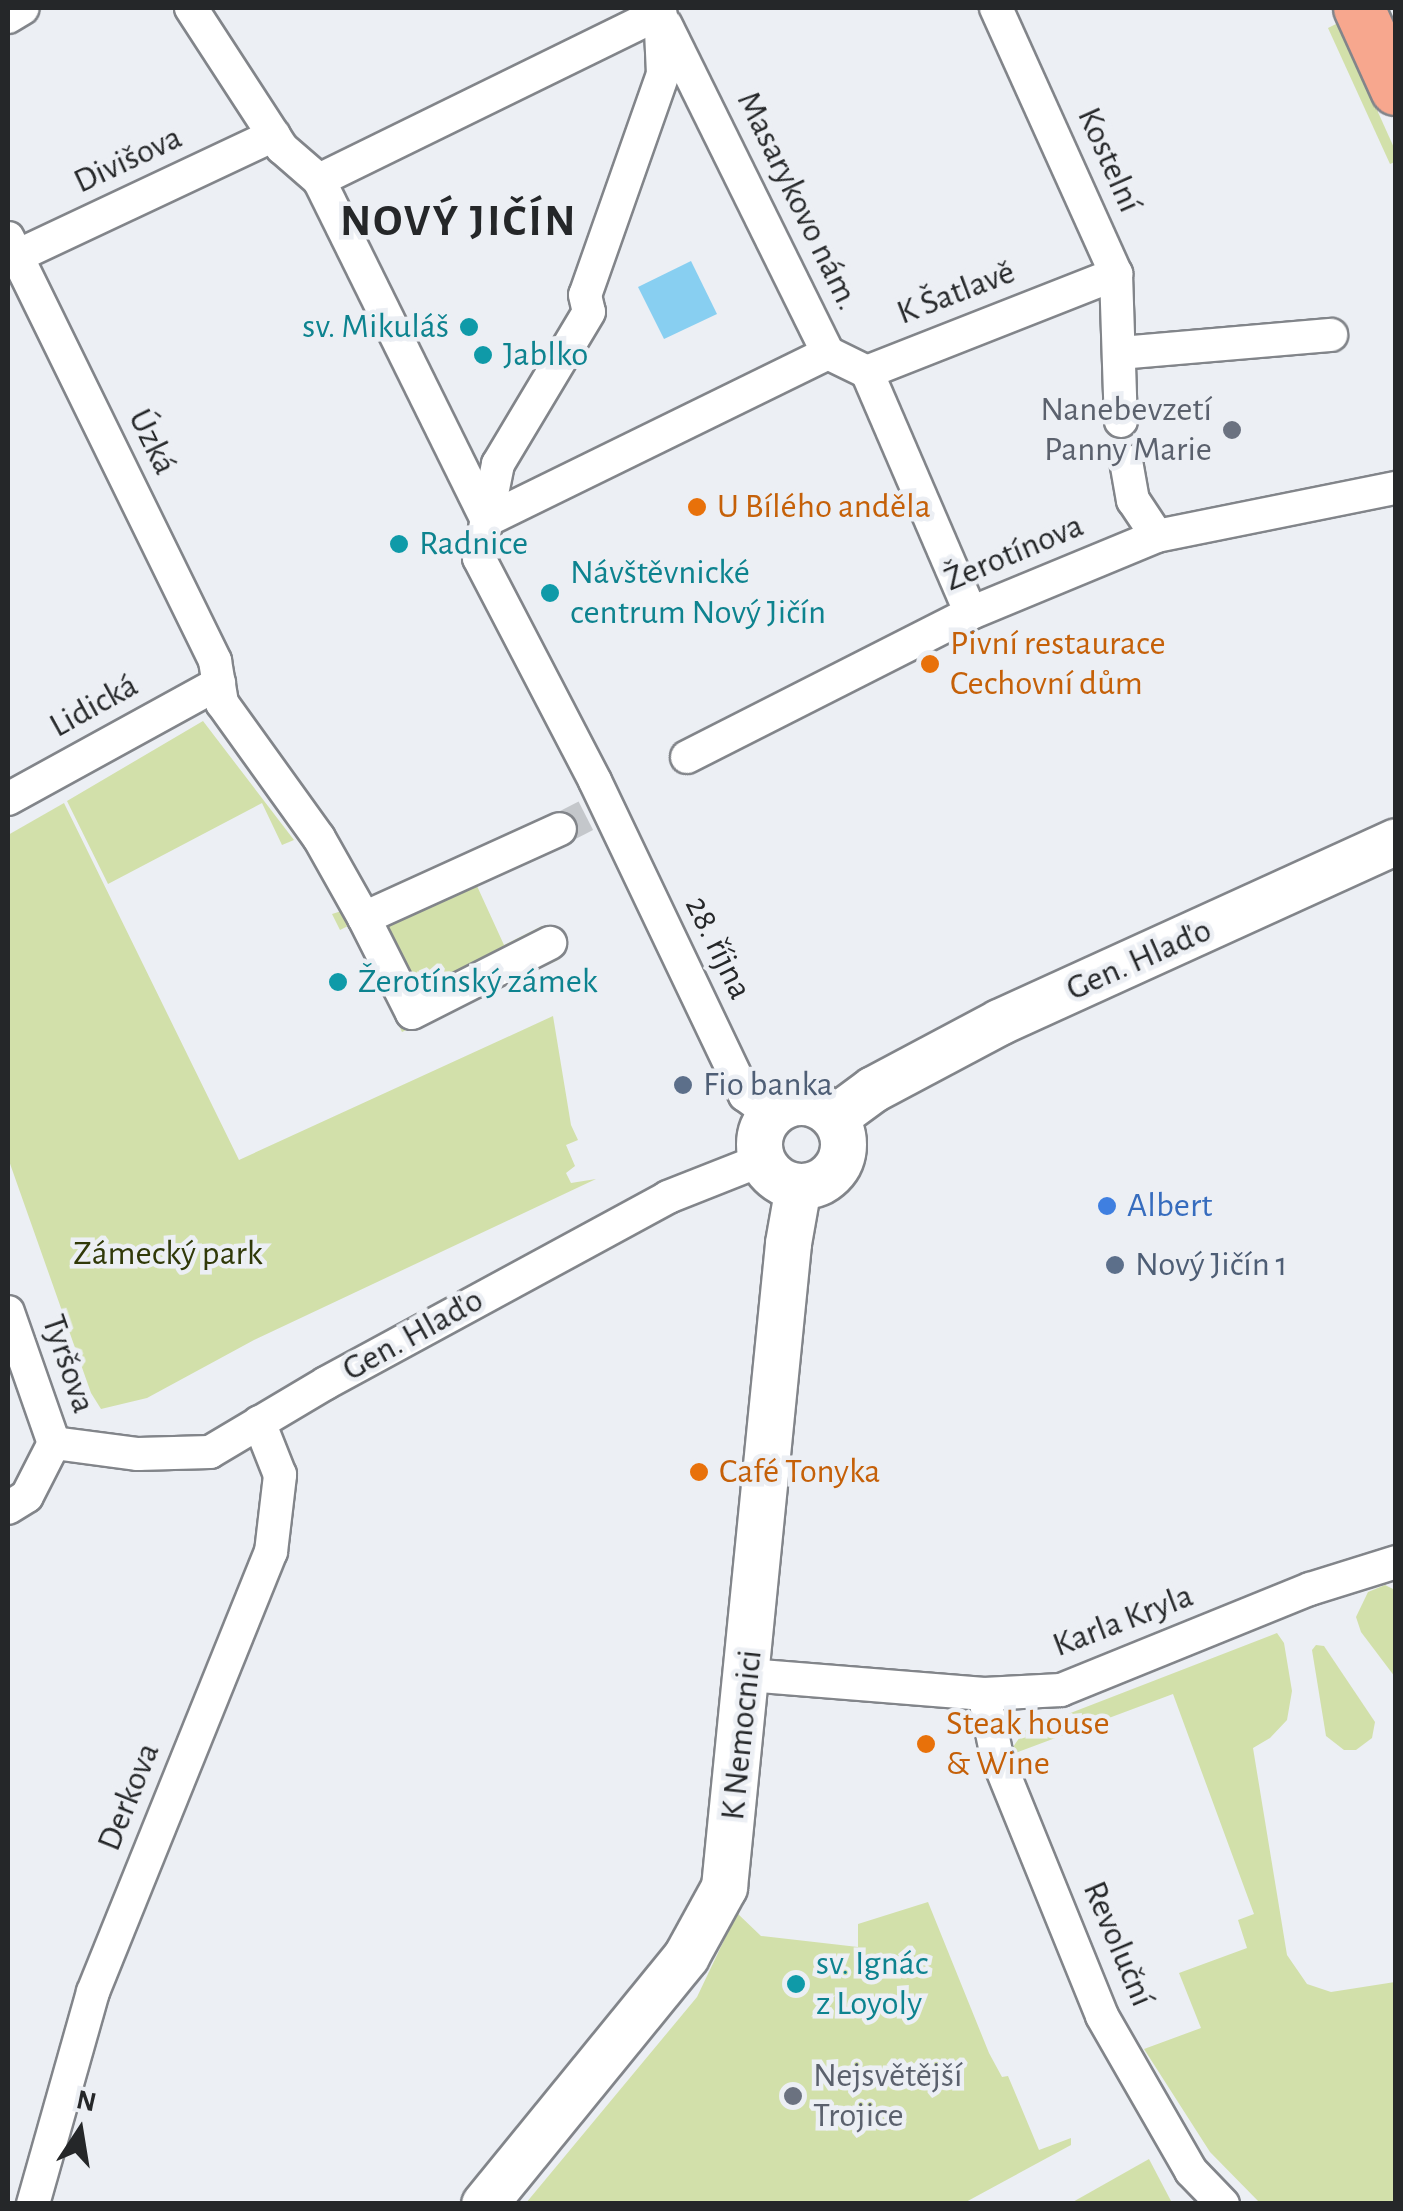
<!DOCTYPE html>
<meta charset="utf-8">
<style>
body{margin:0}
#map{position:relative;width:1403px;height:2211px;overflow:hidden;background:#eceff4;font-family:"Alegreya Sans",sans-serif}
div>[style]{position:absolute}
.green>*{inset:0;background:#d2e0aa}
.water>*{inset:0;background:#88cff1}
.street-tunnel>*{height:32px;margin-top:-16px;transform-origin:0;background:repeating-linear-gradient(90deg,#c4c7cb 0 32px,transparent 0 48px)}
.roads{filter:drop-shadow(2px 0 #82858a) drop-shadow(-2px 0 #82858a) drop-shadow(0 2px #82858a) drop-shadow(0 -2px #82858a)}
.street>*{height:32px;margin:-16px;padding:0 16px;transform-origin:16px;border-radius:16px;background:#fff}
.secondary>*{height:45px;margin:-22.5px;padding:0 22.5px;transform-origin:22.5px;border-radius:22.5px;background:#fff}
.secondary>.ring{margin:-22.5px;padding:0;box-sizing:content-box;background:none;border:45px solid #fff;border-radius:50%}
.primary>*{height:50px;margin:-25px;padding:0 25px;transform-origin:25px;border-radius:25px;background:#f7a78e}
.dots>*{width:28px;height:28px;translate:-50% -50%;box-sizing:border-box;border:5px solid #eceff4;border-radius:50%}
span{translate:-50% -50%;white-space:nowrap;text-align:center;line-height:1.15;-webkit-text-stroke:9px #eceff4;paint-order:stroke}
.street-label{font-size:35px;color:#252729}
.culture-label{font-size:35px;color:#0d838f}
.right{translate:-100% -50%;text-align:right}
.left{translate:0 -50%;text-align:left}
.worship-label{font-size:35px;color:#5b616d}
.food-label{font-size:35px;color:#c56008}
.service-label{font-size:35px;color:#4e5e75}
.shop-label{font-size:35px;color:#366cbe}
.park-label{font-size:35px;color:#303908}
.district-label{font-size:45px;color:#252729;font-weight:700;letter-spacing:2.5px}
.frame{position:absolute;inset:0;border:10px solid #252729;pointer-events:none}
.north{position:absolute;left:30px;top:2081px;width:100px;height:100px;-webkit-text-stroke:8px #eceff4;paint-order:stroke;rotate:12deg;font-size:28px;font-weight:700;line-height:40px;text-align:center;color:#252729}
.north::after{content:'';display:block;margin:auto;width:35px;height:45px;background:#252729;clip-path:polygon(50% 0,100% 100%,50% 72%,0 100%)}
</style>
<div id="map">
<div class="green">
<i style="clip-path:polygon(1338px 23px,1395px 150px,1395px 162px,1390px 164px,1328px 28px)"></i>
<i style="clip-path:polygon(203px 721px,294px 840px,282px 845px,262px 803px,108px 884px,67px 801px)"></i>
<i style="clip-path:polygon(64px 803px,239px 1160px,553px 1016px,571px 1125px,578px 1140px,566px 1145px,575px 1166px,566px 1173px,571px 1183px,596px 1179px,254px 1340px,147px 1398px,101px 1409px,91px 1393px,8px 1158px,8px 835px)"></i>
<i style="clip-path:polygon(566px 840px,477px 886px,504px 945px,542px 926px,558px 960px,402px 1032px,350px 925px,340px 930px,332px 914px)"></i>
<i style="clip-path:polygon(1385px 1585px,1395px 1590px,1395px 1677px,1361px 1632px,1356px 1617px,1368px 1592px)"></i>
<i style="clip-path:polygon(1277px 1633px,1284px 1643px,1292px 1691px,1287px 1720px,1270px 1738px,1253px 1748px,1287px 1955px,1307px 1984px,1331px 1992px,1395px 1982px,1395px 2203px,1260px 2203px,1210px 2152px,1144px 2049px,1201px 2028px,1179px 1973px,1247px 1948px,1238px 1920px,1254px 1914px,1173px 1694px,1015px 1753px,1013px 1747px,1024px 1731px)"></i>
<i style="clip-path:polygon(1316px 1645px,1324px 1646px,1375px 1722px,1372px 1738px,1356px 1750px,1344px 1750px,1326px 1736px,1312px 1650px)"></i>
<i style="clip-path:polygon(928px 1902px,989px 2053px,1002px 2077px,1008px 2076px,1039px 2150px,1071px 2138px,1071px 2145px,964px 2203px,526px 2203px,697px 1997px,737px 1913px,761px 1936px,858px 1947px,858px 1924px)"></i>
<i style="clip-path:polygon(1149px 2159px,1171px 2201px,1169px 2203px,1071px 2203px)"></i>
</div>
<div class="water">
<i style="clip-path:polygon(691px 261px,717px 314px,664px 339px,638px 287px)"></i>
</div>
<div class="street-tunnel">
<i style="left:560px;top:829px;width:29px;rotate:-27deg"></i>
</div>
<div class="roads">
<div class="street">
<i style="left:191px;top:8px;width:167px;rotate:57deg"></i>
<i style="left:282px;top:148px;width:49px;rotate:40.9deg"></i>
<i style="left:319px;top:180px;width:379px;rotate:63.7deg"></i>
<i style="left:660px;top:8px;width:66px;rotate:87.4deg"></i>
<i style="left:663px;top:74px;width:234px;rotate:109.4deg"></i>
<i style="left:585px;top:295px;width:17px;rotate:77deg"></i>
<i style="left:589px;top:312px;width:177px;rotate:120.9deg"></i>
<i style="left:498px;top:464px;width:96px;rotate:101.4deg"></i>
<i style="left:479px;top:558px;width:251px;rotate:62.5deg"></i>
<i style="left:595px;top:781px;width:348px;rotate:64.5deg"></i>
<i style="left:745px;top:1095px;width:32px;rotate:36deg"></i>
<i style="left:996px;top:8px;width:292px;rotate:65.7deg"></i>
<i style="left:1116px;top:274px;width:147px;rotate:88.1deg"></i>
<i style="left:8px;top:17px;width:17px;rotate:-31deg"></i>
<i style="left:319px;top:180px;width:380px;rotate:-26.1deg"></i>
<i style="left:8px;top:238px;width:471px;rotate:63.9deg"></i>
<i style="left:215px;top:661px;width:43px;rotate:80.5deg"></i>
<i style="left:222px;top:703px;width:166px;rotate:54.3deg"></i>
<i style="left:319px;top:838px;width:92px;rotate:60.6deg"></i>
<i style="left:364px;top:918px;width:215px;rotate:-24.4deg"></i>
<i style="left:17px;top:256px;width:284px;rotate:-25.2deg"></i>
<i style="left:828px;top:353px;width:43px;rotate:26deg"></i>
<i style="left:867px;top:372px;width:268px;rotate:-21.5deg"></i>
<i style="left:1120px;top:353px;width:212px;rotate:-4.9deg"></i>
<i style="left:867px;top:372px;width:262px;rotate:66.7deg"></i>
<i style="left:1126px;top:461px;width:40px;rotate:80deg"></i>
<i style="left:1133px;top:500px;width:43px;rotate:56.3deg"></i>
<i style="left:487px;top:520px;width:380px;rotate:-26.1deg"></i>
<i style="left:828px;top:353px;width:366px;rotate:-116.3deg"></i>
<i style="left:687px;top:757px;width:318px;rotate:-26.9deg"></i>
<i style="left:971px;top:613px;width:201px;rotate:-22.5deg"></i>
<i style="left:1157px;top:536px;width:244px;rotate:-11.4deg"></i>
<i style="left:8px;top:799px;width:241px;rotate:-28.8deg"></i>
<i style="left:364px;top:918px;width:106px;rotate:63.2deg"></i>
<i style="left:412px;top:1013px;width:155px;rotate:-26.9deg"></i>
<i style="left:8px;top:1312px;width:139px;rotate:70.7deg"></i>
<i style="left:54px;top:1443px;width:85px;rotate:7.5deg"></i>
<i style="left:138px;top:1454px;width:72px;rotate:-1.6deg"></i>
<i style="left:210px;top:1452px;width:135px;rotate:-30.7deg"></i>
<i style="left:326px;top:1383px;width:389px;rotate:-28.5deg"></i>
<i style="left:668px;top:1197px;width:101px;rotate:-21.5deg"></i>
<i style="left:8px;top:1508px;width:22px;rotate:-32deg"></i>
<i style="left:27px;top:1496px;width:59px;rotate:-63deg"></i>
<i style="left:748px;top:1675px;width:237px;rotate:4.6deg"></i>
<i style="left:984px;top:1694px;width:77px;rotate:-3deg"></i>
<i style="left:1061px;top:1690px;width:269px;rotate:-22.1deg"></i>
<i style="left:1310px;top:1589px;width:90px;rotate:-17.4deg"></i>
<i style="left:984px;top:1694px;width:64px;rotate:78.3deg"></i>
<i style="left:997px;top:1757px;width:279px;rotate:67.9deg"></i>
<i style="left:1102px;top:2016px;width:179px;rotate:60.1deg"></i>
<i style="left:1191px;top:2171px;width:46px;rotate:45.9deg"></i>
<i style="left:33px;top:2204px;width:220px;rotate:-74.2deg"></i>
<i style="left:93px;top:1992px;width:475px;rotate:-68deg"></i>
<i style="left:271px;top:1552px;width:78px;rotate:-83.3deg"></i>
<i style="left:280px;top:1475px;width:57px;rotate:-111.6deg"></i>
</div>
<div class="secondary">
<i class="ring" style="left:759px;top:1102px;width:39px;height:39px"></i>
<i style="left:835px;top:1117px;width:47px;rotate:-36.4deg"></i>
<i style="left:873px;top:1089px;width:143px;rotate:-28deg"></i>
<i style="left:999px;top:1022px;width:436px;rotate:-24.5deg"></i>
<i style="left:484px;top:2204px;width:320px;rotate:-50.8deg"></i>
<i style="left:686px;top:1956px;width:79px;rotate:-61.2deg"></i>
<i style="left:724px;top:1887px;width:647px;rotate:-84.32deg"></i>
<i style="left:788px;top:1243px;width:58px;rotate:-80deg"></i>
</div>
<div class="primary">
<i style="left:1359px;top:8px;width:90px;rotate:65.7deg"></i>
</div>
</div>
<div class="dots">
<i style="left:469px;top:327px;background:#0f9aa8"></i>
<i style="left:483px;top:355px;background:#0f9aa8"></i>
<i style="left:1232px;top:430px;background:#6b7280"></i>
<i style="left:697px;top:507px;background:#e8710a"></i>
<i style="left:399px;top:544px;background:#0f9aa8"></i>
<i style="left:550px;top:593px;background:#0f9aa8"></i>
<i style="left:930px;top:664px;background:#e8710a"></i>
<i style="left:338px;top:982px;background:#0f9aa8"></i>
<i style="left:683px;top:1085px;background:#5c6f8a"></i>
<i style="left:1107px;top:1206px;background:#3f7fe0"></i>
<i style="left:1115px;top:1265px;background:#5c6f8a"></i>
<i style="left:699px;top:1472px;background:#e8710a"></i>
<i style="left:926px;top:1744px;background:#e8710a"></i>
<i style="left:796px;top:1984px;background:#0f9aa8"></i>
<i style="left:793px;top:2096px;background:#6b7280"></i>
</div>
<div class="street-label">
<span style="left:128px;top:160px;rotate:-25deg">Divišova</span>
<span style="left:1109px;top:160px;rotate:66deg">Kostelní</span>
<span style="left:798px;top:201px;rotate:64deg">Masarykovo nám.</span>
<span style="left:956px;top:293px;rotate:-21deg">K Šatlavě</span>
<span style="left:152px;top:442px;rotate:64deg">Úzká</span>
<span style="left:1014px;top:553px;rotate:-23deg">Žerotínova</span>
<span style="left:94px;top:706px;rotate:-29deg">Lidická</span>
<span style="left:718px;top:948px;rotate:64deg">28. října</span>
<span style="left:1139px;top:960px;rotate:-24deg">Gen. Hlaďo</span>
<span style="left:413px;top:1335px;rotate:-29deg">Gen. Hlaďo</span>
<span style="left:68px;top:1364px;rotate:71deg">Tyršova</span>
<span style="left:1123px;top:1621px;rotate:-21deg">Karla Kryla</span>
<span style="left:742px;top:1735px;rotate:-84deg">K Nemocnici</span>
<span style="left:129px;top:1797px;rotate:-68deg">Derkova</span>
<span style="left:1118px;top:1944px;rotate:67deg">Revoluční</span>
</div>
<div class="culture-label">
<span class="right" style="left:449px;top:327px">sv. Mikuláš</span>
<span class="left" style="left:503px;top:355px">Jablko</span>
<span class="left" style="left:419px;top:544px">Radnice</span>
<span class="left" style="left:570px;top:593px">Návštěvnické<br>centrum Nový Jičín</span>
<span class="left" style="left:358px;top:982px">Žerotínský zámek</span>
<span class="left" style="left:816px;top:1984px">sv. Ignác<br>z Loyoly</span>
</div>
<div class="worship-label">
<span class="right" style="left:1212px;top:430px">Nanebevzetí<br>Panny Marie</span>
<span class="left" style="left:813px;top:2096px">Nejsvětější<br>Trojice</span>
</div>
<div class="food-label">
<span class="left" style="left:717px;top:507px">U Bílého anděla</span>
<span class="left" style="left:950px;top:664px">Pivní restaurace<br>Cechovní dům</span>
<span class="left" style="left:719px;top:1472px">Café Tonyka</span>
<span class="left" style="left:946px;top:1744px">Steak house<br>&amp; Wine</span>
</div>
<div class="service-label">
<span class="left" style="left:703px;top:1085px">Fio banka</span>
<span class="left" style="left:1135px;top:1265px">Nový Jičín 1</span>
</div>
<div class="shop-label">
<span class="left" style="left:1127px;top:1206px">Albert</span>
</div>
<div class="park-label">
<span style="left:168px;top:1254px">Zámecký park</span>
</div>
<div class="district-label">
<span style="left:459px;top:222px">NOVÝ JIČÍN</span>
</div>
<div class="frame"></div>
<div class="north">N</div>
</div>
